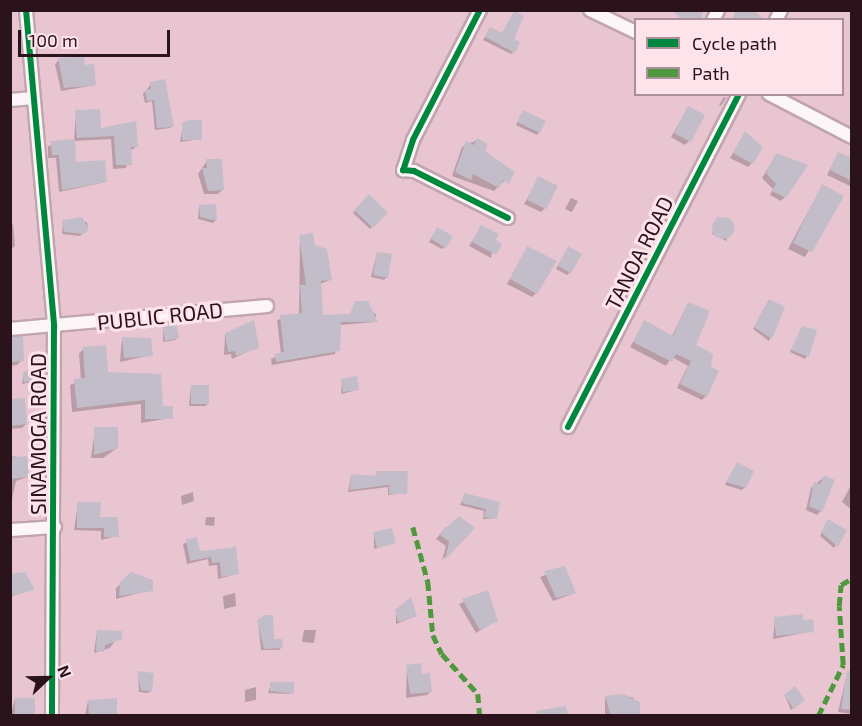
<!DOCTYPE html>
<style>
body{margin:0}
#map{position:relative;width:862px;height:726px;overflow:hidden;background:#e8c5d0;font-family:"Exo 2",sans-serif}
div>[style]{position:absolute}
.shadow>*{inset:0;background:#0003}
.building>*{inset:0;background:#c3bdc9}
.round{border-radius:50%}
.roads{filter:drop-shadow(2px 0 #c1a5ae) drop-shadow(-2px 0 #c1a5ae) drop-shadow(0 2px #c1a5ae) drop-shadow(0 -2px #c1a5ae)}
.minor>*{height:12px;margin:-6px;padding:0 6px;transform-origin:6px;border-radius:6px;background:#fcf6f8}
.quiet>*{height:4.5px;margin-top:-2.25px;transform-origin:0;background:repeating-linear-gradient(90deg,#4f983e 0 9px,transparent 0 13.5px)}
.cycleway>*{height:6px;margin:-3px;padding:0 3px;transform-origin:3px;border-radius:3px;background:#00873e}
span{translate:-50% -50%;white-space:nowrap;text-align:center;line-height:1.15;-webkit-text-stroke:6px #ffe3eb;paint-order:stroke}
.street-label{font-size:21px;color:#2a131b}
.frame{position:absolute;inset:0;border:12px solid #2a131b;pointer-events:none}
.legend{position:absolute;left:634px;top:18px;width:210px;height:78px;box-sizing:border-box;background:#ffe3eb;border:2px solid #aa9098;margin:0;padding:8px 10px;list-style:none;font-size:18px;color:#2a131b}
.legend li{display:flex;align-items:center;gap:12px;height:30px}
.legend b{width:30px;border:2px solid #aa9098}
.north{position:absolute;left:18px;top:648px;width:60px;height:60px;-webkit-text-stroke:4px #ffe3eb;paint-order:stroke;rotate:68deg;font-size:16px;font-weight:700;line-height:24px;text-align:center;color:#2a131b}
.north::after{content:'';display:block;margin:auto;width:21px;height:27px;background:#2a131b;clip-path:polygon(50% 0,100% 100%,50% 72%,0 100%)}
.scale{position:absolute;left:18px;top:30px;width:152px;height:27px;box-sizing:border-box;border:3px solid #2a131b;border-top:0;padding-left:8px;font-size:18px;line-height:21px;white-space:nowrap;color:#2a131b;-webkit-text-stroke:4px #ffe3eb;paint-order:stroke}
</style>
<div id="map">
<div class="shadow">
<i style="clip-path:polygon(490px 28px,513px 52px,511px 54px,483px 40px)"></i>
<i style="clip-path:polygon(59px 60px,84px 67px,95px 85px,61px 91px,55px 64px)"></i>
<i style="clip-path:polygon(151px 84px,173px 126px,170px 128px,155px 130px,152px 101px,145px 103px,143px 94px)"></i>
<i style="clip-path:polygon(724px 97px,726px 98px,721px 106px,719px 105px)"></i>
<i style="clip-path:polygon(688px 108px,689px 141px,685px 145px,671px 137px)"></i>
<i style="clip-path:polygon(76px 112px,100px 130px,135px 123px,137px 146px,130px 151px,126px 168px,113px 169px,111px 139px,73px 141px,74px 164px,106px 182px,59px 192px,56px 158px,48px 158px,48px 146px,74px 141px)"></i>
<i style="clip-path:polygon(521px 114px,539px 132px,537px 135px,516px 125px)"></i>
<i style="clip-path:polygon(183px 125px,201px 139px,180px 142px)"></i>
<i style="clip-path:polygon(745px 133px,752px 163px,748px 167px,730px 158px)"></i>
<i style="clip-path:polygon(477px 140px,483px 152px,513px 172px,494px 191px,452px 176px,462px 147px)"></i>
<i style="clip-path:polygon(838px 154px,852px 160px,852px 187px,827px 175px)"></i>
<i style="clip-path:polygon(776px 155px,785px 197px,781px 201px,770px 195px,773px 189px,762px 178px)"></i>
<i style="clip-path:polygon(207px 161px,222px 190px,218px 194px,204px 194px,198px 174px)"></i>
<i style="clip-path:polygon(539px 178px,545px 208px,541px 212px,524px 204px)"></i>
<i style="clip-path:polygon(822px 186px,842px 196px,805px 257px,788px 249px)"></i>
<i style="clip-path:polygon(369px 196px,386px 213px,370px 229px,353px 213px)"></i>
<i style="clip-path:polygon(571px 198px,578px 201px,572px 212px,565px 209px)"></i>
<i style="clip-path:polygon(199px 206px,216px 220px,213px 223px,198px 219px)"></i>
<i style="clip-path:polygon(718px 217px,734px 224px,726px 241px,712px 234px)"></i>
<i style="clip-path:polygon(63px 221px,87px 222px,88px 229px,80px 236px,62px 234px)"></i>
<i style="clip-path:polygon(13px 224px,15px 246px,10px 250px,10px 225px)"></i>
<i style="clip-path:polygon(481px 227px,494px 241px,491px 258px,469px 246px)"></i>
<i style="clip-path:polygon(435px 232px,445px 247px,442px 249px,429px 242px)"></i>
<i style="clip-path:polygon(300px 237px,313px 246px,330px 280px,320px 284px,322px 316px,352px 314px,355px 302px,376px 314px,376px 322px,339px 325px,335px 354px,272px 365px,271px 359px,281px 354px,277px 320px,299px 314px)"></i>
<i style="clip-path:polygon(527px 248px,536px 293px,532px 297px,507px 284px)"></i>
<i style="clip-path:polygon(566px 251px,570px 272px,567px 275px,556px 269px)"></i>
<i style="clip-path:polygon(377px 253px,387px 277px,384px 280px,371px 277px)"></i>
<i style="clip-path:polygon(688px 303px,706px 396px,702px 400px,677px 388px,688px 366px,672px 357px,666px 366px,630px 347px,645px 322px,672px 336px)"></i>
<i style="clip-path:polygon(767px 303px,783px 308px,769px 341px,753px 329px)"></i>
<i style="clip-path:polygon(163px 325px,177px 338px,175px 340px,163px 342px)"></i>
<i style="clip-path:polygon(803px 327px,807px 356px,805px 359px,790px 352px)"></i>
<i style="clip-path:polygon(225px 334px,257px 347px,232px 359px,231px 354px,224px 355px)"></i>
<i style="clip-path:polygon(10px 339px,22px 360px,17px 365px,10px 366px)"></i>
<i style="clip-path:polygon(122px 339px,151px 355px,120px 362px)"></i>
<i style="clip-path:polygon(83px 349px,107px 373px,171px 418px,141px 423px,141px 404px,72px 412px,70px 385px,81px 380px,79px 354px)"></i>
<i style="clip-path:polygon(24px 373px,42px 380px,22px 384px)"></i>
<i style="clip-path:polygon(342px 380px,357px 390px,341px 394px)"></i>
<i style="clip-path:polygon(191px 387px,208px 404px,205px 406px,189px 406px)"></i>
<i style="clip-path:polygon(10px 401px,26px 424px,22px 428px,10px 429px)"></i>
<i style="clip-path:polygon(95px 429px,117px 448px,103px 458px,91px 458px)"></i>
<i style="clip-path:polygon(10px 456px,26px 458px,28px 477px,16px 481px,10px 508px)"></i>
<i style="clip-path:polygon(737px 464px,745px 487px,742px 490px,725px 485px)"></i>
<i style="clip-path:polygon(377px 472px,405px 493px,388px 495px,388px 487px,348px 492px,351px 476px,375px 477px)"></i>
<i style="clip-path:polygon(824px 477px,821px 511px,817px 515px,806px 510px,811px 488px)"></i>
<i style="clip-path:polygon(850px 487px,852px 487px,852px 510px,842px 502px)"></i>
<i style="clip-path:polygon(193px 492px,194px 501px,182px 505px,181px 496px)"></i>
<i style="clip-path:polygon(465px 494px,498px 503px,496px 518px,483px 519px,484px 511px,460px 505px)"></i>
<i style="clip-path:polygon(78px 503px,117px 536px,101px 540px,101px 531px,74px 530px)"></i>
<i style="clip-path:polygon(206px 517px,215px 517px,214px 526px,205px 525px)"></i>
<i style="clip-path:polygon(826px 524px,845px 530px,834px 548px,820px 536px)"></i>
<i style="clip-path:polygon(446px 527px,472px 528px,442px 560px,446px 546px,436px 539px)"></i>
<i style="clip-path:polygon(374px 534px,394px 543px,374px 549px)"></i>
<i style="clip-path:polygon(196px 539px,198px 553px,234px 549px,237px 574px,218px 579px,217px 565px,209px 566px,208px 559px,187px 564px,183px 544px)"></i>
<i style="clip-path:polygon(564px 568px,575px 593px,553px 601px,540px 577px)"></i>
<i style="clip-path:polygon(132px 574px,151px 590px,116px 599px,116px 588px)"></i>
<i style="clip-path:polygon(10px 575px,33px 589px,10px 597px)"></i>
<i style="clip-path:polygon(487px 592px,496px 621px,476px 633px,459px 604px)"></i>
<i style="clip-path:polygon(235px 593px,236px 606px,224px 609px,223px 596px)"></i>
<i style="clip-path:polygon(396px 611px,416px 616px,396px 624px)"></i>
<i style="clip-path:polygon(775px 619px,802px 622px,813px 631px,773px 639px)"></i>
<i style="clip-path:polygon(258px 621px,281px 648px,279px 650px,261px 650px)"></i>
<i style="clip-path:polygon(316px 630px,314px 643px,302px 642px,304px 630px)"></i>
<i style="clip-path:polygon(97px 631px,120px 633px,110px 648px,94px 653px)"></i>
<i style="clip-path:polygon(407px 667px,421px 675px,431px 691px,427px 695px,406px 698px)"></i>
<i style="clip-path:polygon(138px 672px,151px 691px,148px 693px,139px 692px)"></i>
<i style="clip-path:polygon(847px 674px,852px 675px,852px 714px,838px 712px)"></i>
<i style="clip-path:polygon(271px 684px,292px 694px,268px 693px)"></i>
<i style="clip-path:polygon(256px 687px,256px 700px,245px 702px,245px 690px)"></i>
<i style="clip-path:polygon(785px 696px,801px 702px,791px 710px)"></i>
<i style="clip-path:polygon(605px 697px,633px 697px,637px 716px,605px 716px)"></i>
<i style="clip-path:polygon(15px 699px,33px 716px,10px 716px)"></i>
<i style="clip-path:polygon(88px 701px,115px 716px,85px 716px)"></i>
</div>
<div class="building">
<i style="clip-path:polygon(672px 10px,704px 10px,700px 20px,682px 20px)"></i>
<i style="clip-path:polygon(736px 10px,754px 10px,764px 20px,732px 20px)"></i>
<i style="clip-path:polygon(514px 11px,524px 16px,514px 39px,520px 42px,515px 53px,485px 37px,490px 27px,502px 33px)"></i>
<i style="clip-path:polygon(84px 56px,85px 65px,94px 64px,96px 85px,64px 88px,58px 58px)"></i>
<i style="clip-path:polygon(165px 79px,174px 127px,157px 128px,154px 100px,147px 101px,145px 90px,151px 89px,150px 82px)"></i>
<i style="clip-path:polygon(688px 106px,705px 115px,691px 142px,674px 133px)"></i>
<i style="clip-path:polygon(100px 109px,101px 128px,136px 121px,138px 147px,131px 147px,132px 165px,116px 165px,114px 136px,77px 138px,75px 110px)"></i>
<i style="clip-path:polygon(523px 110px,546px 121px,540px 133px,517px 122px)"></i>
<i style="clip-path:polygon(189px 120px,202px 120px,202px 140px,182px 140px,182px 123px)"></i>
<i style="clip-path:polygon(745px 131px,763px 147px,753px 164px,733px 153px)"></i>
<i style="clip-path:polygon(477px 138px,488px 144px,485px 151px,515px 172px,509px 184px,503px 180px,499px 188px,473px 174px,471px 180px,455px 172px,466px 141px,474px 145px)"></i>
<i style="clip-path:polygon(75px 139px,76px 162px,105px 160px,107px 182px,62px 190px,59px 155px,52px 155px,51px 141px)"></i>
<i style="clip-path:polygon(838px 152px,852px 158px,852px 181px,830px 170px)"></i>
<i style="clip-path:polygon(776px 153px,808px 165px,786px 198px,772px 191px,776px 184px,766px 173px)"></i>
<i style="clip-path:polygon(206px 159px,222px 159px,224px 190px,208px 191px,202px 168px,207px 168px)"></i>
<i style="clip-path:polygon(538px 176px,558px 186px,546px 209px,527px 200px)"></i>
<i style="clip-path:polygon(822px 184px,844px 196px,812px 252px,793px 243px)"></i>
<i style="clip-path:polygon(369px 194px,388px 213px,373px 228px,354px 210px)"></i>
<i style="clip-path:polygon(216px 204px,217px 221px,200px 217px,199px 205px)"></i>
<i class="round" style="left:712px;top:217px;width:22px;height:22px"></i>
<i style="clip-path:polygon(82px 217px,89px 229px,84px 234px,64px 232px,62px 220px)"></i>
<i style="clip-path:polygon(481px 225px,499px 234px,496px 240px,502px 244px,496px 255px,472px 242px)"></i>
<i style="clip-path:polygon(437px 227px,453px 236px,446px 248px,431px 239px)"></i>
<i style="clip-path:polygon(313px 233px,315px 245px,327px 249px,332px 280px,321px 281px,323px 315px,350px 314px,355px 301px,368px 301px,378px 322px,341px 322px,340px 351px,276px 362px,274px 354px,284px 352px,280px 315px,302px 313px,300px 285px,306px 285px,299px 235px)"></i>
<i style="clip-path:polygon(527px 246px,557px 261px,537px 294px,510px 279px)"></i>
<i style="clip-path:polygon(568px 246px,582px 254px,571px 273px,558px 266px)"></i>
<i style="clip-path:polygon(377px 252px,392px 254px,388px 278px,373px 275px)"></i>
<i style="clip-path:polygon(769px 299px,785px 307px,772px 339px,754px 327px)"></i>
<i style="clip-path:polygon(688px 302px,710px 311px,696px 345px,713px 354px,711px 367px,719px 371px,707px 397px,680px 384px,691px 361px,676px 354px,672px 362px,633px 342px,644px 320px,673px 336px)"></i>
<i style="clip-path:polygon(254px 320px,259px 348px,236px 356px,235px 351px,228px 352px,225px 333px)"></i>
<i style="clip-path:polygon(176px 322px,179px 338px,165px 341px,162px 324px)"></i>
<i style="clip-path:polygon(802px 326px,817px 330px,809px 357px,791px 350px)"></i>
<i style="clip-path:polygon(23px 336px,24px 361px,10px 362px,10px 337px)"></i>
<i style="clip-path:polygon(122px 337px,151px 338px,153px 356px,124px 358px)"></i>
<i style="clip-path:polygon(106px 345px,108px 372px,161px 374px,163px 406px,173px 406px,173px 419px,145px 419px,145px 400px,77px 408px,74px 379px,85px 378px,83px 347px)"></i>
<i style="clip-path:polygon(43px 370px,44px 381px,24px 382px,23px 371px)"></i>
<i style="clip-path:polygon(357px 376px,359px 390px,343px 392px,341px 379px)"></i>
<i style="clip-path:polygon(191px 385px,209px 385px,209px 404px,191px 404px)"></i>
<i style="clip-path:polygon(25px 398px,27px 424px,10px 426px,10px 399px)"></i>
<i style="clip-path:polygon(94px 427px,118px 427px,118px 448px,94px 455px)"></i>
<i style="clip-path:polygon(27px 456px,29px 477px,10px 479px,10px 458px)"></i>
<i style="clip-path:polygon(737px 462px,754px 471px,746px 488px,726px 482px)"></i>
<i style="clip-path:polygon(376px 471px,408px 471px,407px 494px,389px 494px,389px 485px,350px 490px,351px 474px,376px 476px)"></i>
<i style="clip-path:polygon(824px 475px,835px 480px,822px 512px,809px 506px,814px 482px,820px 484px)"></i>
<i style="clip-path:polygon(464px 493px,500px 502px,497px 519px,484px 517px,486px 509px,462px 503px)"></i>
<i style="clip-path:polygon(77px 502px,101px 502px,100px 517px,118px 517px,119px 537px,104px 537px,104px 528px,77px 528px)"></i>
<i style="clip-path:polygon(459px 516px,475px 528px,445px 560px,449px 542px,439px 534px)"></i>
<i style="clip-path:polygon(828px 519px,847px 530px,838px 547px,821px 532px)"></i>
<i style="clip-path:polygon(392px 528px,396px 543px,377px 548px,373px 532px)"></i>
<i style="clip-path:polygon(197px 537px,200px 551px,236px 547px,239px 574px,221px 577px,220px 562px,212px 563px,211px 557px,190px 561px,186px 539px)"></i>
<i style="clip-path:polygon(565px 566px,576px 593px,556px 598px,544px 571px)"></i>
<i style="clip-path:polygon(25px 572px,35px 590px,10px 596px,10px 574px)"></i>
<i style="clip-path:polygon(131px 572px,153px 580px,153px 591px,119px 596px,120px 582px)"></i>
<i style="clip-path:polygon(488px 590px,498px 621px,480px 630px,462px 599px)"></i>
<i style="clip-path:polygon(411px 597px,417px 616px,398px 622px,395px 610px)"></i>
<i style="clip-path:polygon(803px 614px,803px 620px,813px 619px,814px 632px,776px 636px,774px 617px)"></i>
<i style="clip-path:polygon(265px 615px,273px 615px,274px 639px,282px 639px,283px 648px,264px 649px,257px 620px)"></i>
<i style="clip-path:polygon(97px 630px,122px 631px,122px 639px,105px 645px,104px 652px,96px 651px)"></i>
<i style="clip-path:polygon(421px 663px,422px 674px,430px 673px,432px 692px,410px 694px,406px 665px)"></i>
<i style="clip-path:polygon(137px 671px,154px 673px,152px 692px,141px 690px)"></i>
<i style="clip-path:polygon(847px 671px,852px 671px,852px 710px,841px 709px)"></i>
<i style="clip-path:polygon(270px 682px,294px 682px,294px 694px,270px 691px)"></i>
<i style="clip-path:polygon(795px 686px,805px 700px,794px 709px,784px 695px)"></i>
<i style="clip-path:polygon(624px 694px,640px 702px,640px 716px,611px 716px,605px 696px)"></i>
<i style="clip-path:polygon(15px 698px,35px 698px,35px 716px,15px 716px)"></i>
<i style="clip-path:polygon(117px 698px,117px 716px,89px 716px,88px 700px)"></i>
<i style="clip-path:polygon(566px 706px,568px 716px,537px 716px,536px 711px)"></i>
</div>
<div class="roads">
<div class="minor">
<i style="left:26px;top:10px;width:317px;rotate:84.9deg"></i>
<i style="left:54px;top:326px;width:390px;rotate:90.3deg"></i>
<i style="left:480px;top:10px;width:146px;rotate:117.3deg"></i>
<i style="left:413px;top:140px;width:32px;rotate:108deg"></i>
<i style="left:403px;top:170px;width:11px;rotate:5deg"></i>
<i style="left:414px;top:171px;width:105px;rotate:26.6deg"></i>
<i style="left:590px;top:10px;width:51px;rotate:25.6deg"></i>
<i style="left:713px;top:20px;width:11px;rotate:-63deg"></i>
<i style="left:776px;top:20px;width:11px;rotate:-63deg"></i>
<i style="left:769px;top:94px;width:93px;rotate:27.4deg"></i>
<i style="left:10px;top:100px;width:23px;rotate:-5deg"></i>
<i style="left:10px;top:329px;width:258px;rotate:-5.1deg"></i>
<i style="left:568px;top:427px;width:374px;rotate:-62.8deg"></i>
<i style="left:10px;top:530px;width:45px;rotate:-3.8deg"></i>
</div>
</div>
<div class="quiet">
<i style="left:413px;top:527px;width:57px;rotate:74.7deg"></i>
<i style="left:428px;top:582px;width:53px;rotate:84.6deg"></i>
<i style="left:433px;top:635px;width:21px;rotate:65deg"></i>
<i style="left:442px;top:654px;width:54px;rotate:48deg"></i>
<i style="left:478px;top:694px;width:22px;rotate:85deg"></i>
<i style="left:818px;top:716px;width:57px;rotate:-63.9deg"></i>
<i style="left:843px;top:665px;width:59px;rotate:-93.9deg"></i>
<i style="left:839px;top:606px;width:21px;rotate:-85deg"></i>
<i style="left:841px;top:585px;width:13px;rotate:-32deg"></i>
</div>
<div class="cycleway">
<i style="left:26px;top:10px;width:317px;rotate:84.9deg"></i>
<i style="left:54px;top:326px;width:390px;rotate:90.3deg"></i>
<i style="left:480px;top:10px;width:146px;rotate:117.3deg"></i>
<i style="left:413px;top:140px;width:32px;rotate:108deg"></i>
<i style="left:403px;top:170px;width:11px;rotate:5deg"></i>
<i style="left:414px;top:171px;width:105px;rotate:26.6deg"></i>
<i style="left:568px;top:427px;width:374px;rotate:-62.8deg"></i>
</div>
<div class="street-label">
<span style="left:639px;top:253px;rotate:-63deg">TANOA ROAD</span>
<span style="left:160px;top:316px;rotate:-6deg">PUBLIC ROAD</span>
<span style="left:38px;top:434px;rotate:-90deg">SINAMOGA ROAD</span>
</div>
<div class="frame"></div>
<ul class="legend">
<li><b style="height:8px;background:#00873e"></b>Cycle path</li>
<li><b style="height:8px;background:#4f983e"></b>Path</li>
</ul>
<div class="north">N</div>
<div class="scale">100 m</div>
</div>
